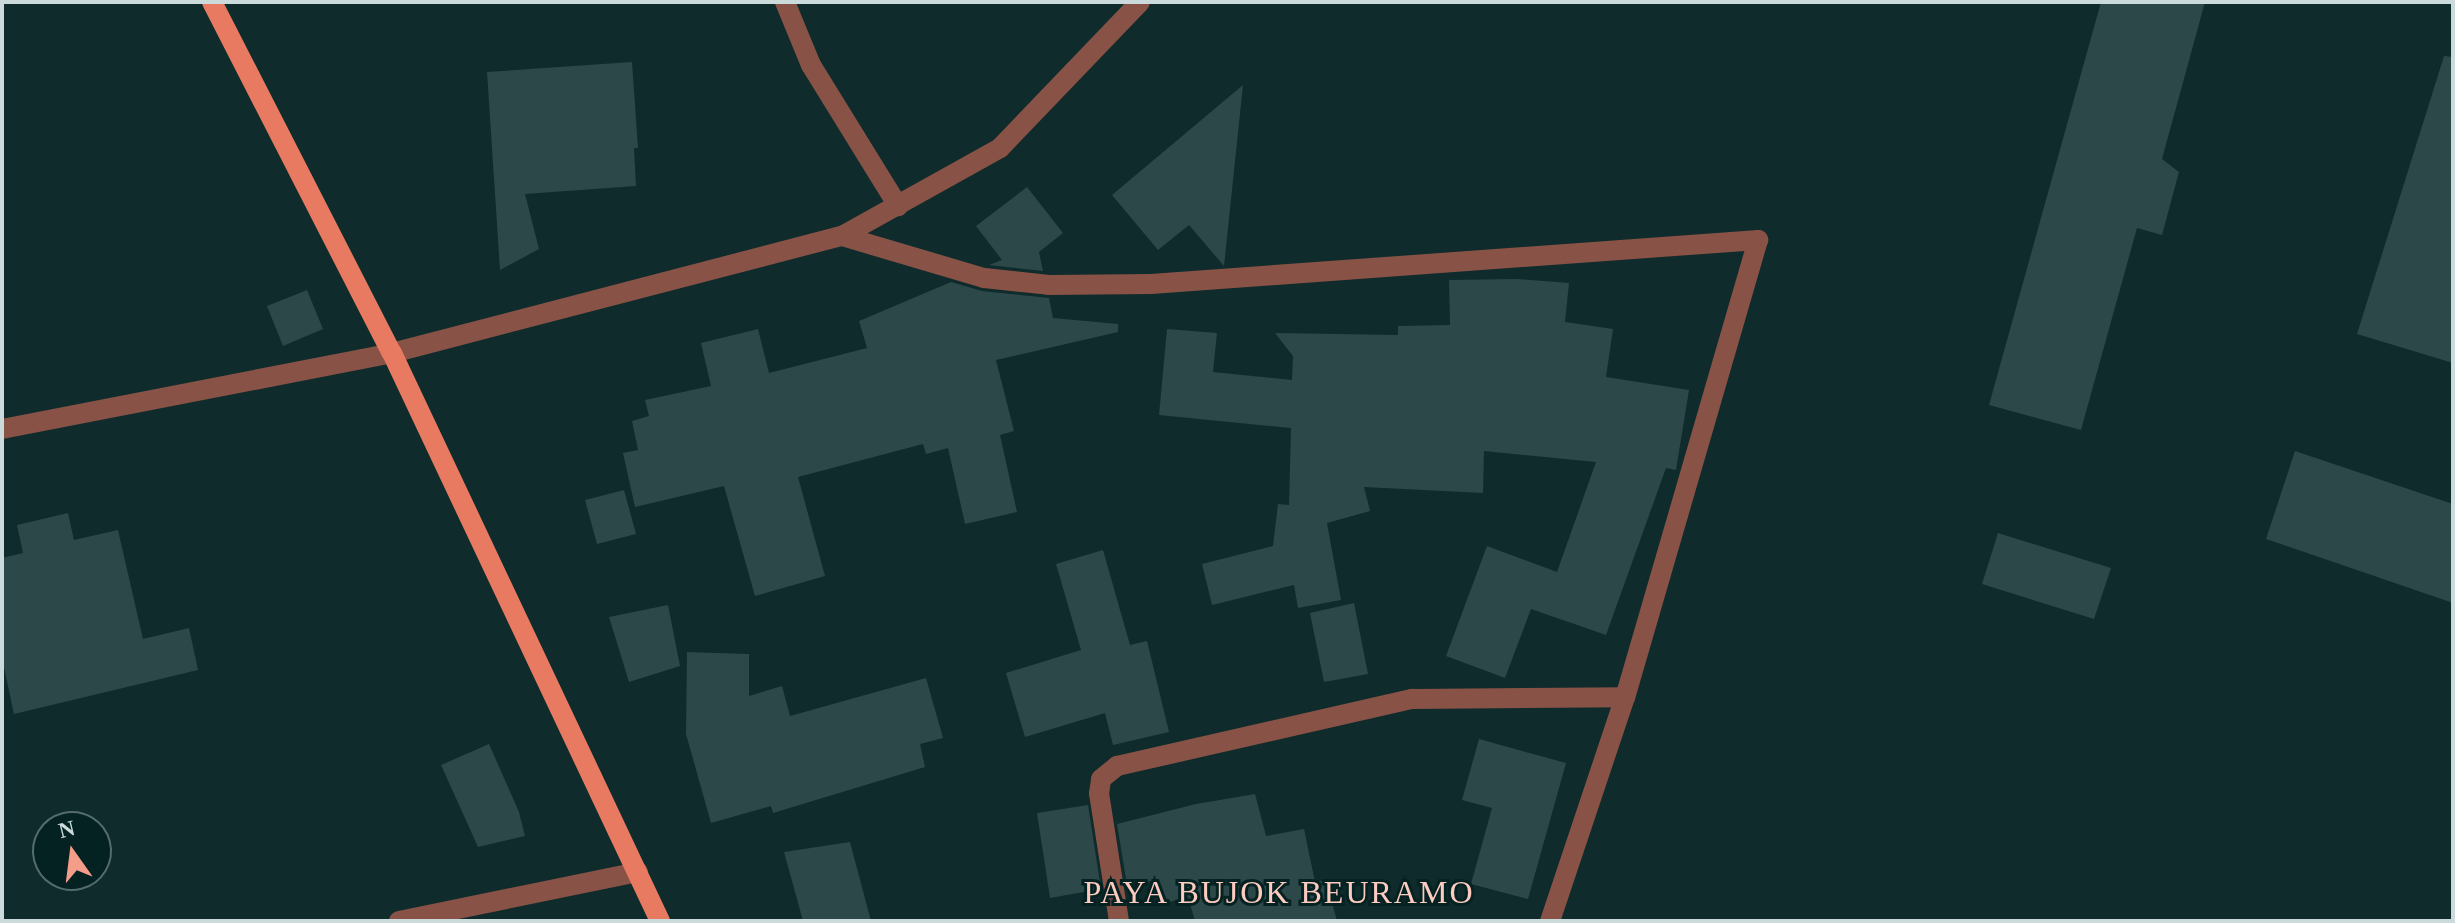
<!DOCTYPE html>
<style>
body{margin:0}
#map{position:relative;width:2455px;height:923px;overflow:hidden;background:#0f2b2c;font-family:"Times New Roman",serif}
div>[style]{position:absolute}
.building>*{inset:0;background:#2c4848}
.minor>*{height:20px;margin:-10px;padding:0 10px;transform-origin:10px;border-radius:10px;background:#885246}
.major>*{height:20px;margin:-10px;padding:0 10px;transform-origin:10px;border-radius:10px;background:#e87a62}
span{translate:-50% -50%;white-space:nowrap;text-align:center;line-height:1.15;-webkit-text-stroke:6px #052222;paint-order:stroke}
.quarter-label{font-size:32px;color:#fdcbbf;letter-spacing:2px}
.frame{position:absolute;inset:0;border:4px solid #cbdada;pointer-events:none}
.north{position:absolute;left:32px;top:811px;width:80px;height:80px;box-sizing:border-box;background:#052222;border:2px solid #546c6c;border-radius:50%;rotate:346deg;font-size:22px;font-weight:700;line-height:32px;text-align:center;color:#cbdada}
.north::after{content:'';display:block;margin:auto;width:28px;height:36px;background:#f49e8a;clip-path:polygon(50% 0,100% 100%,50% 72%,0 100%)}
</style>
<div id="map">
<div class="building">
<i style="clip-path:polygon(2101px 2px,2205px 2px,2162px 159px,2179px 172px,2162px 235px,2137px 228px,2081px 430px,1989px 405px)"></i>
<i style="clip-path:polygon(2444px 56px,2453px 57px,2453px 363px,2357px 334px)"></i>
<i style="clip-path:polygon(632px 62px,638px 148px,634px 148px,636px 186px,525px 194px,539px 249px,500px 270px,487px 72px)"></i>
<i style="clip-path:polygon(1243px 85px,1224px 266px,1189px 225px,1158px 250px,1112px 195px)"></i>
<i style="clip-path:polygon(1027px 187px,1063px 233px,1039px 252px,1043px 271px,989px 265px,1002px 260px,976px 226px)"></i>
<i style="clip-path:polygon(1517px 279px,1569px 283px,1565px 322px,1613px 329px,1606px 377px,1689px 390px,1676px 470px,1666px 468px,1606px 635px,1531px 609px,1505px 678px,1446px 656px,1487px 546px,1557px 572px,1596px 462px,1484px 451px,1483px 493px,1364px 487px,1370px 511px,1327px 523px,1341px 600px,1298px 608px,1294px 585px,1212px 605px,1202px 564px,1273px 546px,1278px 504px,1289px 505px,1291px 428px,1159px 415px,1167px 329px,1217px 333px,1213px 372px,1292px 380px,1293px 356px,1275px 333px,1398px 335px,1398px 326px,1450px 325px,1449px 280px)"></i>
<i style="clip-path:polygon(951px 282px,982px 291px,1049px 298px,1053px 318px,1118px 324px,1118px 332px,996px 360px,1014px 431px,1000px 435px,1017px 512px,965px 524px,948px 448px,926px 454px,923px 444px,798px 477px,825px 576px,755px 596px,724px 486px,635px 507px,623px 453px,638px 450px,632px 421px,649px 416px,645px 400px,711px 386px,701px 343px,758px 329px,769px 373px,867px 348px,859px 321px)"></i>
<i style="clip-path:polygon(307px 290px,323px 329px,283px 346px,267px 306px)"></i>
<i style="clip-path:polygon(2295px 451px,2453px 504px,2453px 603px,2266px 539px)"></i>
<i style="clip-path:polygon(624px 490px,636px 534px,597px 544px,585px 500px)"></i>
<i style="clip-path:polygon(68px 513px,74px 540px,118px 530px,143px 639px,189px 628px,198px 670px,14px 714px,2px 658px,2px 558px,23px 553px,17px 525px)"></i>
<i style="clip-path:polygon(1998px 533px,2111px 568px,2094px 619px,1982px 584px)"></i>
<i style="clip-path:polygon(1103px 550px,1130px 645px,1147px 641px,1169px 732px,1113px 745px,1105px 713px,1025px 737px,1006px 673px,1081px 650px,1056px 564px)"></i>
<i style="clip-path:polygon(1354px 603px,1368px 674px,1324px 682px,1310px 613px)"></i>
<i style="clip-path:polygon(668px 605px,680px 666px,629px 682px,609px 617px)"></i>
<i style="clip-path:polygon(687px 652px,749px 654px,749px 696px,782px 686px,790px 716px,926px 678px,943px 738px,920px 744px,925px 767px,773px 813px,771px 806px,711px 823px,686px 734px)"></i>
<i style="clip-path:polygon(1479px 739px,1566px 763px,1528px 899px,1471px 884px,1492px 808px,1462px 800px)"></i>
<i style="clip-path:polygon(489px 744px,519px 812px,525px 836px,478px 847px,441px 765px)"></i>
<i style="clip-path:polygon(1255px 794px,1266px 836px,1304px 829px,1315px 882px,1326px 880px,1337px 921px,1195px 921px,1188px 897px,1158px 905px,1151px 881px,1127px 885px,1117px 824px,1196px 804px)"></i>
<i style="clip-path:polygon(1088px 805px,1101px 889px,1050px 898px,1037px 813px)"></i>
<i style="clip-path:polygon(850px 842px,871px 921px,803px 921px,784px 852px)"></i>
</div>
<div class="minor">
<i style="left:785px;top:2px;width:68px;rotate:67.6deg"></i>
<i style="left:811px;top:65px;width:166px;rotate:58.3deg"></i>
<i style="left:842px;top:236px;width:148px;rotate:16.5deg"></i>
<i style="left:984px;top:278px;width:65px;rotate:6.1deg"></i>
<i style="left:1049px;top:285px;width:102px;rotate:-0.6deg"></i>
<i style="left:1151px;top:284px;width:609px;rotate:-4.15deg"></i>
<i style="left:1758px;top:240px;width:476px;rotate:106.2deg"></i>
<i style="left:1625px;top:697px;width:236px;rotate:108.5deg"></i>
<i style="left:2px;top:429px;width:397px;rotate:-11deg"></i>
<i style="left:392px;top:353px;width:465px;rotate:-14.6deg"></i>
<i style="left:842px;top:236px;width:181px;rotate:-29.1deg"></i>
<i style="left:1000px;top:148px;width:202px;rotate:-46.2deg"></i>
<i style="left:399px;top:921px;width:244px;rotate:-11.6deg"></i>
<i style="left:1119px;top:921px;width:129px;rotate:-98.9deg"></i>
<i style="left:1099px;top:794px;width:15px;rotate:-82deg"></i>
<i style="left:1101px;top:779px;width:21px;rotate:-39deg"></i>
<i style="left:1117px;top:766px;width:303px;rotate:-12.8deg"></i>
<i style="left:1412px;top:699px;width:213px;rotate:-0.5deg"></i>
</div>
<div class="major">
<i style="left:212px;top:2px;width:394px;rotate:62.9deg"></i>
<i style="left:392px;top:353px;width:628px;rotate:64.74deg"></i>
</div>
<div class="quarter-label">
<span style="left:1279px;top:892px">PAYA BUJOK BEURAMO</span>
</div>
<div class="frame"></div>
<div class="north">N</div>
</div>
